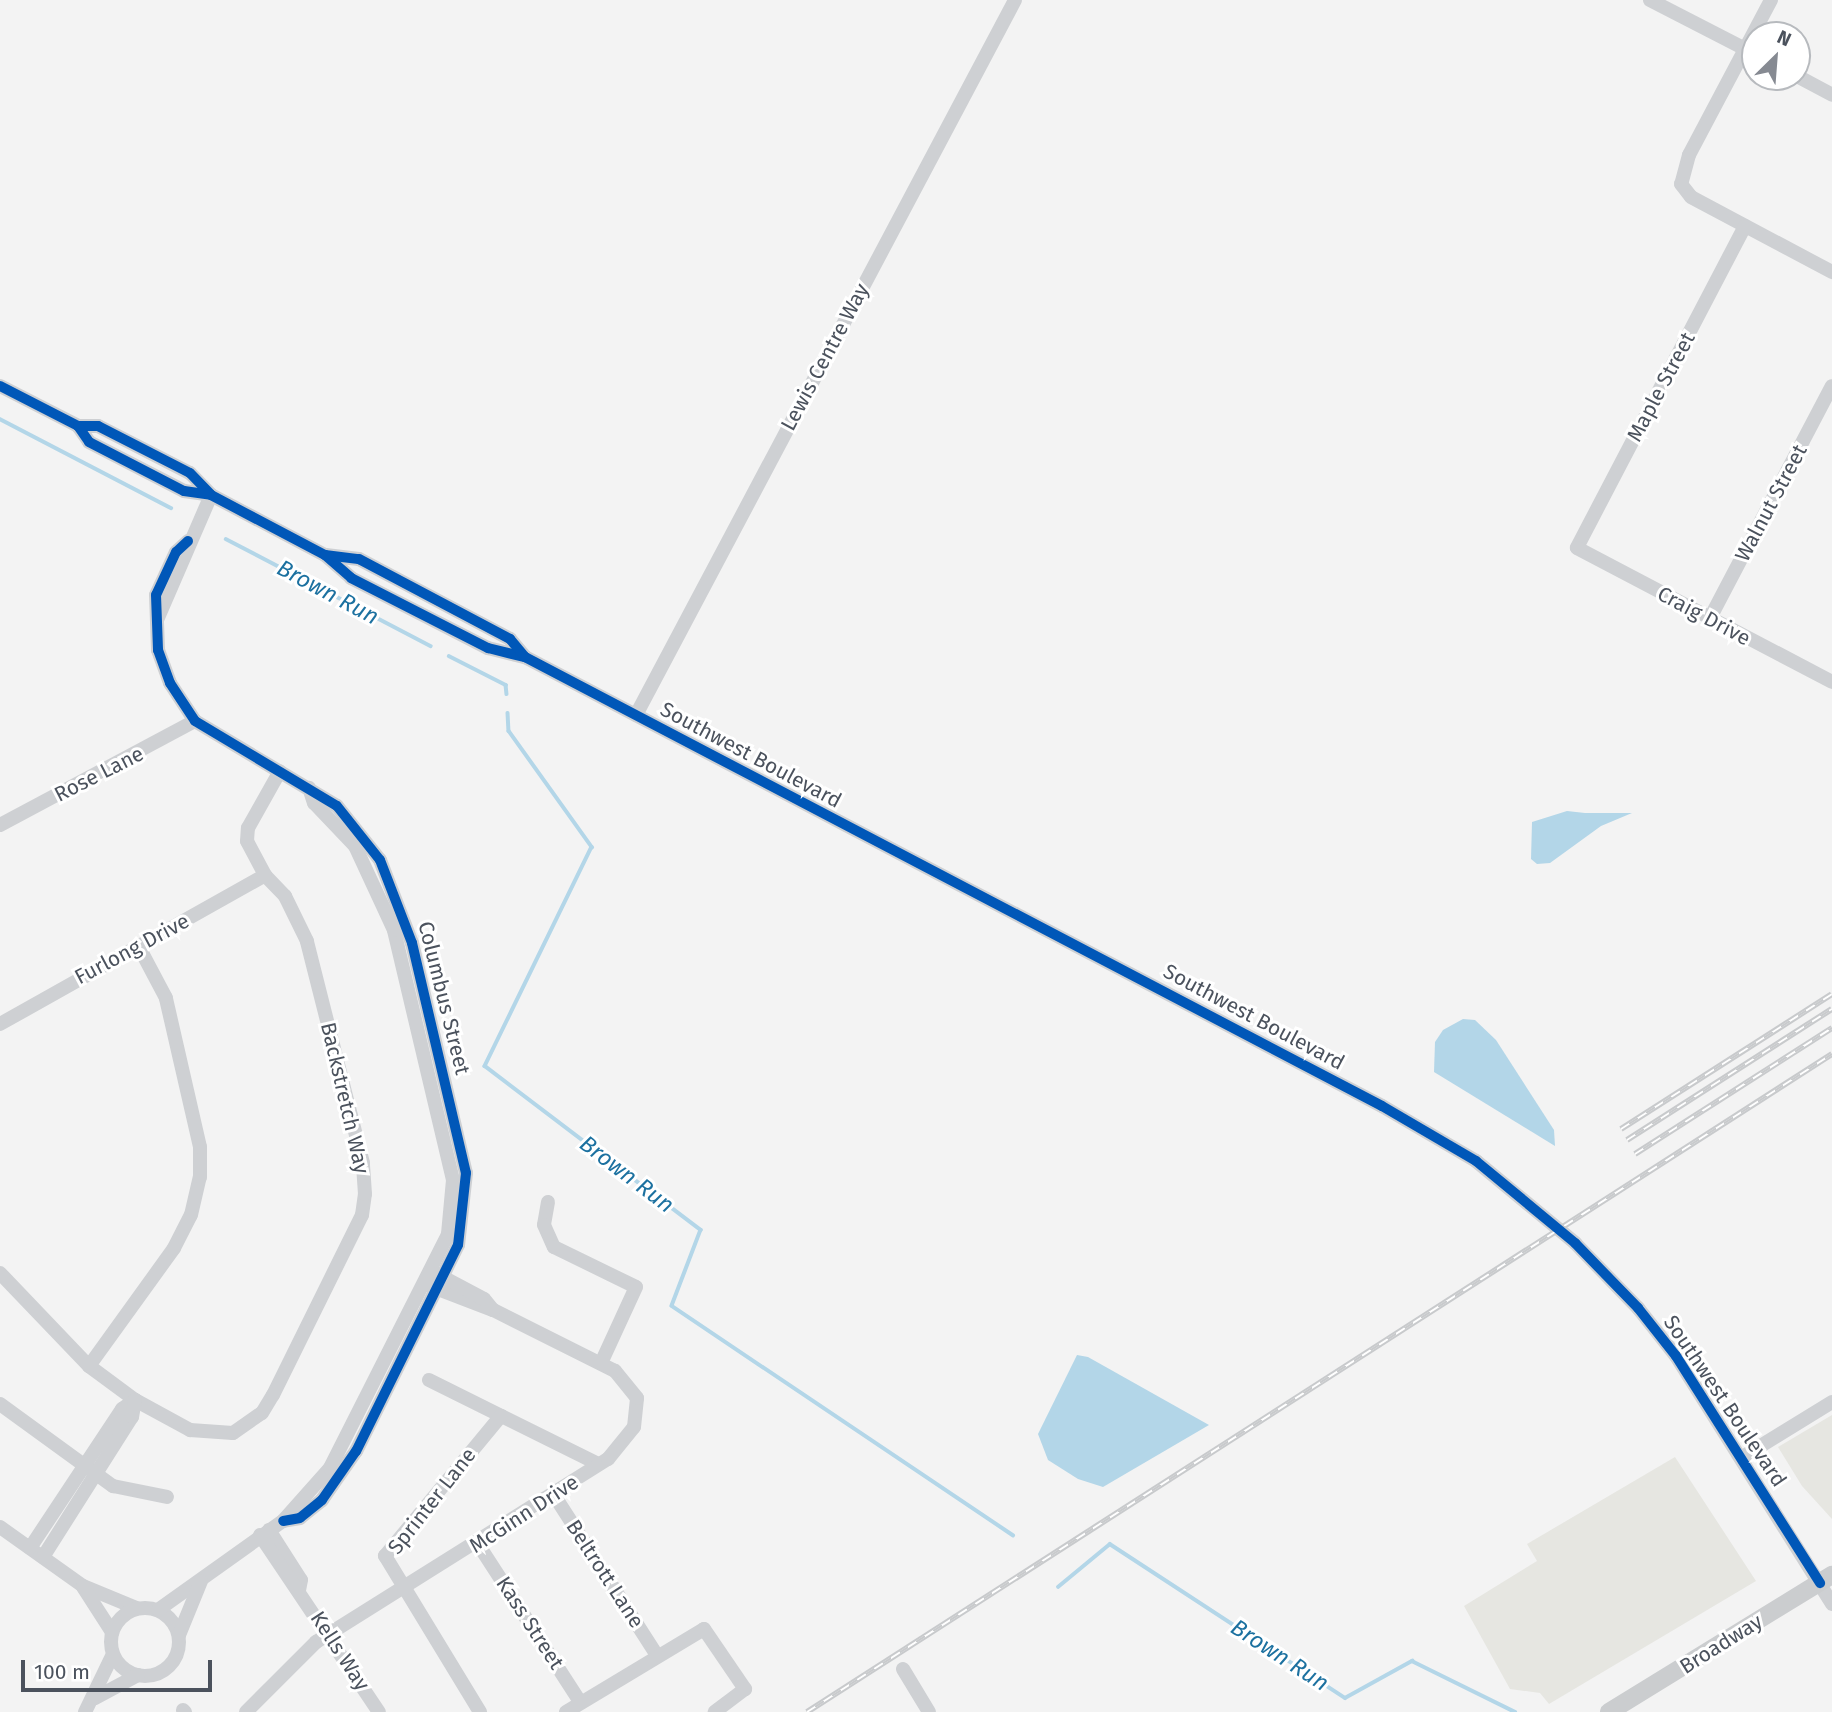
<!DOCTYPE html>
<style>
body{margin:0}
#map{position:relative;width:1832px;height:1712px;overflow:hidden;background:#f3f3f3;font-family:"Fira Sans",sans-serif}
div>[style]{position:absolute}
.commercial>*{inset:0;background:#e6e6e1}
.water>*{inset:0;background:#b3d6e8}
.stream>*{height:3.5px;margin:-1.75px;padding:0 1.75px;transform-origin:1.75px;border-radius:1.75px;background:#b3d6e8}
.minor>*{height:14px;margin:-7px;padding:0 7px;transform-origin:7px;border-radius:7px;background:#ced0d3}
.minor>.ring{margin:-7px;padding:0;box-sizing:content-box;background:none;border:14px solid #ced0d3;border-radius:50%}
.major>*{height:18px;margin:-9px;padding:0 9px;transform-origin:9px;border-radius:9px;background:#cbcdcf}
.rail>*{height:6px;margin-top:-3px;transform-origin:0;background:repeating-linear-gradient(90deg,#fff 0 10px,#c8cacc 0 20px);box-sizing:border-box;border-block:2px solid #c8cacc}
.cycleway>*{height:10px;margin:-5px;padding:0 5px;transform-origin:5px;border-radius:5px;background:#0057b8}
span{translate:-50% -50%;white-space:nowrap;text-align:center;line-height:1.15;-webkit-text-stroke:6px #fff;paint-order:stroke}
.street-label{font-size:21px;color:#4b525d}
.water-label{font-size:23px;color:#1c71a0;font-style:italic}
.north{position:absolute;left:1741px;top:21px;width:70px;height:70px;box-sizing:border-box;background:#fff;border:2px solid #b7babe;border-radius:50%;rotate:25deg;font-size:19px;font-weight:700;line-height:28px;text-align:center;color:#4b525d}
.north::after{content:'';display:block;margin:auto;width:24px;height:32px;background:#868a92;clip-path:polygon(50% 0,100% 100%,50% 72%,0 100%)}
.scale{position:absolute;left:21px;top:1660px;width:191px;height:32px;box-sizing:border-box;border:4px solid #4b525d;border-top:0;padding-left:9px;font-size:21px;line-height:24px;white-space:nowrap;color:#4b525d;-webkit-text-stroke:5px #fff;paint-order:stroke}
</style>
<div id="map">
<div class="commercial">
<i style="clip-path:polygon(1832px 1415px,1832px 1519px,1802px 1486px,1778px 1447px)"></i>
<i style="clip-path:polygon(1675px 1457px,1756px 1581px,1549px 1704px,1540px 1693px,1510px 1689px,1464px 1606px,1537px 1561px,1527px 1544px)"></i>
</div>
<div class="water">
<i style="clip-path:polygon(1567px 811px,1585px 813px,1632px 813px,1601px 826px,1550px 863px,1537px 864px,1531px 859px,1532px 822px)"></i>
<i style="clip-path:polygon(1463px 1019px,1475px 1020px,1496px 1040px,1554px 1130px,1555px 1146px,1434px 1072px,1435px 1042px,1443px 1030px)"></i>
<i style="clip-path:polygon(1077px 1355px,1088px 1357px,1209px 1425px,1103px 1487px,1078px 1479px,1048px 1460px,1038px 1434px)"></i>
</div>
<div class="stream">
<i style="left:0;top:419px;width:193px;rotate:27.5deg"></i>
<i style="left:226px;top:539px;width:231px;rotate:27.6deg"></i>
<i style="left:449px;top:656px;width:64px;rotate:27deg"></i>
<i style="left:506px;top:685px;width:9px;rotate:84deg"></i>
<i style="left:508px;top:713px;width:18px;rotate:87deg"></i>
<i style="left:509px;top:731px;width:143px;rotate:54.4deg"></i>
<i style="left:592px;top:847px;width:244px;rotate:116deg"></i>
<i style="left:485px;top:1066px;width:271px;rotate:37.2deg"></i>
<i style="left:701px;top:1230px;width:81px;rotate:110.9deg"></i>
<i style="left:672px;top:1306px;width:411px;rotate:33.9deg"></i>
<i style="left:1058px;top:1587px;width:67px;rotate:-39.6deg"></i>
<i style="left:1110px;top:1544px;width:281px;rotate:33.2deg"></i>
<i style="left:1345px;top:1698px;width:77px;rotate:-28.9deg"></i>
<i style="left:1412px;top:1661px;width:115px;rotate:26.3deg"></i>
</div>
<div class="minor">
<i style="left:1650px;top:0;width:118px;rotate:27.2deg"></i>
<i style="left:1771px;top:0;width:175px;rotate:117.9deg"></i>
<i style="left:1689px;top:155px;width:30px;rotate:105deg"></i>
<i style="left:1681px;top:184px;width:16px;rotate:52deg"></i>
<i style="left:1691px;top:197px;width:160px;rotate:28deg"></i>
<i style="left:1797px;top:76px;width:40px;rotate:28deg"></i>
<i style="left:1745px;top:226px;width:363px;rotate:117.6deg"></i>
<i style="left:1577px;top:548px;width:288px;rotate:27.7deg"></i>
<i style="left:0;top:386px;width:88px;rotate:27.1deg"></i>
<i style="left:78px;top:426px;width:20px"></i>
<i style="left:98px;top:426px;width:103px;rotate:27.1deg"></i>
<i style="left:190px;top:473px;width:30px;rotate:46deg"></i>
<i style="left:211px;top:495px;width:129px;rotate:27.8deg"></i>
<i style="left:325px;top:555px;width:35px;rotate:41deg"></i>
<i style="left:351px;top:578px;width:154px;rotate:27.1deg"></i>
<i style="left:488px;top:648px;width:38px;rotate:14deg"></i>
<i style="left:525px;top:657px;width:967px;rotate:27.65deg"></i>
<i style="left:1382px;top:1106px;width:109px;rotate:30.3deg"></i>
<i style="left:1476px;top:1161px;width:129px;rotate:39.6deg"></i>
<i style="left:1575px;top:1243px;width:91px;rotate:45.9deg"></i>
<i style="left:1638px;top:1308px;width:61px;rotate:51.6deg"></i>
<i style="left:1676px;top:1356px;width:293px;rotate:57.8deg"></i>
<i style="left:78px;top:426px;width:19px;rotate:55deg"></i>
<i style="left:89px;top:442px;width:107px;rotate:27.3deg"></i>
<i style="left:184px;top:491px;width:27px;rotate:8deg"></i>
<i style="left:188px;top:541px;width:16px;rotate:137deg"></i>
<i style="left:176px;top:552px;width:47px;rotate:114.9deg"></i>
<i style="left:156px;top:595px;width:55px;rotate:87.9deg"></i>
<i style="left:158px;top:650px;width:35px;rotate:70deg"></i>
<i style="left:170px;top:683px;width:45px;rotate:56.7deg"></i>
<i style="left:195px;top:721px;width:165px;rotate:30.9deg"></i>
<i style="left:337px;top:806px;width:69px;rotate:51.5deg"></i>
<i style="left:380px;top:860px;width:89px;rotate:68.9deg"></i>
<i style="left:412px;top:943px;width:236px;rotate:76.8deg"></i>
<i style="left:466px;top:1173px;width:72px;rotate:96.3deg"></i>
<i style="left:458px;top:1245px;width:230px;rotate:116.3deg"></i>
<i style="left:356px;top:1451px;width:60px;rotate:124.8deg"></i>
<i style="left:322px;top:1500px;width:28px;rotate:141deg"></i>
<i style="left:300px;top:1518px;width:17px;rotate:170deg"></i>
<i style="left:326px;top:555px;width:33px;rotate:7deg"></i>
<i style="left:359px;top:559px;width:171px;rotate:27.9deg"></i>
<i style="left:510px;top:639px;width:23px;rotate:50deg"></i>
<i style="left:157px;top:620px;width:136px;rotate:-66.6deg"></i>
<i style="left:1709px;top:620px;width:264px;rotate:-62.3deg"></i>
<i style="left:636px;top:715px;width:809px;rotate:-62.07deg"></i>
<i style="left:0;top:825px;width:221px;rotate:-28.1deg"></i>
<i style="left:0;top:1024px;width:304px;rotate:-29.3deg"></i>
<i style="left:548px;top:1202px;width:23px;rotate:100deg"></i>
<i style="left:544px;top:1225px;width:24px;rotate:66deg"></i>
<i style="left:554px;top:1247px;width:91px;rotate:26deg"></i>
<i style="left:636px;top:1287px;width:84px;rotate:114.7deg"></i>
<i style="left:0;top:1273px;width:129px;rotate:46.3deg"></i>
<i style="left:89px;top:1366px;width:57px;rotate:36.5deg"></i>
<i style="left:135px;top:1400px;width:63px;rotate:28.6deg"></i>
<i style="left:190px;top:1430px;width:43px;rotate:4deg"></i>
<i style="left:233px;top:1433px;width:35px;rotate:-35deg"></i>
<i style="left:262px;top:1413px;width:21px;rotate:-59deg"></i>
<i style="left:273px;top:1395px;width:201px;rotate:-63.7deg"></i>
<i style="left:362px;top:1215px;width:21px;rotate:-82deg"></i>
<i style="left:365px;top:1194px;width:31px;rotate:-94deg"></i>
<i style="left:363px;top:1163px;width:229px;rotate:-104.2deg"></i>
<i style="left:307px;top:941px;width:50px;rotate:-116.1deg"></i>
<i style="left:285px;top:896px;width:29px;rotate:-134deg"></i>
<i style="left:265px;top:875px;width:38px;rotate:-118deg"></i>
<i style="left:247px;top:841px;width:13px;rotate:-86deg"></i>
<i style="left:248px;top:828px;width:65px;rotate:-60.7deg"></i>
<i style="left:430px;top:1286px;width:67px;rotate:20.9deg"></i>
<i style="left:89px;top:1366px;width:145px;rotate:-54.2deg"></i>
<i style="left:174px;top:1248px;width:37px;rotate:-63deg"></i>
<i style="left:191px;top:1215px;width:39px;rotate:-77deg"></i>
<i style="left:200px;top:1177px;width:30px;rotate:-90deg"></i>
<i style="left:200px;top:1147px;width:153px;rotate:-102.9deg"></i>
<i style="left:166px;top:998px;width:58px;rotate:-117.9deg"></i>
<i style="left:429px;top:1380px;width:189px;rotate:26.4deg"></i>
<i style="left:0;top:1404px;width:140px;rotate:36deg"></i>
<i style="left:113px;top:1486px;width:55px;rotate:11.5deg"></i>
<i style="left:1741px;top:1458px;width:107px;rotate:-31.6deg"></i>
<i style="left:554px;top:1495px;width:189px;rotate:57.3deg"></i>
<i style="left:0;top:1527px;width:102px;rotate:35.4deg"></i>
<i style="left:83px;top:1586px;width:57px;rotate:22.5deg"></i>
<i style="left:269px;top:1530px;width:59px;rotate:57.4deg"></i>
<i style="left:301px;top:1580px;width:10px;rotate:101deg"></i>
<i style="left:260px;top:1535px;width:213px;rotate:56.1deg"></i>
<i style="left:478px;top:1544px;width:189px;rotate:57.1deg"></i>
<i style="left:30px;top:1548px;width:167px;rotate:-56.5deg"></i>
<i style="left:122px;top:1409px;width:16px;rotate:-35deg"></i>
<i style="left:43px;top:1557px;width:166px;rotate:-57.6deg"></i>
<i style="left:132px;top:1417px;width:17px;rotate:-80deg"></i>
<i style="left:83px;top:1587px;width:54px;rotate:57.2deg"></i>
<i class="ring" style="left:111px;top:1608px;width:54px;height:54px"></i>
<i style="left:158px;top:1610px;width:153px;rotate:-35.5deg"></i>
<i style="left:283px;top:1521px;width:71px;rotate:-48.4deg"></i>
<i style="left:330px;top:1468px;width:262px;rotate:-63.2deg"></i>
<i style="left:448px;top:1234px;width:54px;rotate:-84.7deg"></i>
<i style="left:453px;top:1180px;width:257px;rotate:-103.3deg"></i>
<i style="left:394px;top:930px;width:93px;rotate:-114.9deg"></i>
<i style="left:355px;top:846px;width:59px;rotate:-133.6deg"></i>
<i style="left:314px;top:803px;width:16px;rotate:-108deg"></i>
<i style="left:179px;top:1635px;width:58px;rotate:-67.8deg"></i>
<i style="left:903px;top:1669px;width:50px;rotate:58.8deg"></i>
<i style="left:95px;top:1698px;width:49px;rotate:-28.1deg"></i>
<i style="left:183px;top:1710px;width:3px;rotate:45deg"></i>
<i style="left:85px;top:1712px;width:64px;rotate:-64.2deg"></i>
<i style="left:246px;top:1712px;width:99px;rotate:-45deg"></i>
<i style="left:316px;top:1642px;width:345px;rotate:-32.1deg"></i>
<i style="left:608px;top:1459px;width:41px;rotate:-50.9deg"></i>
<i style="left:634px;top:1427px;width:29px;rotate:-84deg"></i>
<i style="left:637px;top:1398px;width:35px;rotate:-129deg"></i>
<i style="left:615px;top:1371px;width:136px;rotate:-153.4deg"></i>
<i style="left:493px;top:1310px;width:14px;rotate:-129deg"></i>
<i style="left:484px;top:1299px;width:53px;rotate:-152deg"></i>
<i style="left:480px;top:1712px;width:183px;rotate:-121.3deg"></i>
<i style="left:385px;top:1556px;width:182px;rotate:-50.4deg"></i>
<i style="left:566px;top:1712px;width:161px;rotate:-31deg"></i>
<i style="left:704px;top:1629px;width:73px;rotate:55.7deg"></i>
<i style="left:745px;top:1689px;width:38px;rotate:143deg"></i>
</div>
<div class="major">
<i style="left:1609px;top:1712px;width:262px;rotate:-31.6deg"></i>
</div>
<div class="rail">
<i style="left:1621px;top:1129px;width:250px;rotate:-32.6deg"></i>
<i style="left:1627px;top:1140px;width:243px;rotate:-32.6deg"></i>
<i style="left:1635px;top:1154px;width:234px;rotate:-32.6deg"></i>
<i style="left:807px;top:1712px;width:1218px;rotate:-32.7deg"></i>
</div>
<div class="cycleway">
<i style="left:0;top:386px;width:88px;rotate:27.1deg"></i>
<i style="left:78px;top:426px;width:20px"></i>
<i style="left:98px;top:426px;width:103px;rotate:27.1deg"></i>
<i style="left:190px;top:473px;width:30px;rotate:46deg"></i>
<i style="left:211px;top:495px;width:129px;rotate:27.8deg"></i>
<i style="left:325px;top:555px;width:35px;rotate:41deg"></i>
<i style="left:351px;top:578px;width:154px;rotate:27.1deg"></i>
<i style="left:488px;top:648px;width:38px;rotate:14deg"></i>
<i style="left:525px;top:657px;width:967px;rotate:27.65deg"></i>
<i style="left:1382px;top:1106px;width:109px;rotate:30.3deg"></i>
<i style="left:1476px;top:1161px;width:129px;rotate:39.6deg"></i>
<i style="left:1575px;top:1243px;width:91px;rotate:45.9deg"></i>
<i style="left:1638px;top:1308px;width:61px;rotate:51.6deg"></i>
<i style="left:1676px;top:1356px;width:269px;rotate:57.6deg"></i>
<i style="left:78px;top:426px;width:19px;rotate:55deg"></i>
<i style="left:89px;top:442px;width:107px;rotate:27.3deg"></i>
<i style="left:184px;top:491px;width:27px;rotate:8deg"></i>
<i style="left:188px;top:541px;width:16px;rotate:137deg"></i>
<i style="left:176px;top:552px;width:47px;rotate:114.9deg"></i>
<i style="left:156px;top:595px;width:55px;rotate:87.9deg"></i>
<i style="left:158px;top:650px;width:35px;rotate:70deg"></i>
<i style="left:170px;top:683px;width:45px;rotate:56.7deg"></i>
<i style="left:195px;top:721px;width:165px;rotate:30.9deg"></i>
<i style="left:337px;top:806px;width:69px;rotate:51.5deg"></i>
<i style="left:380px;top:860px;width:89px;rotate:68.9deg"></i>
<i style="left:412px;top:943px;width:236px;rotate:76.8deg"></i>
<i style="left:466px;top:1173px;width:72px;rotate:96.3deg"></i>
<i style="left:458px;top:1245px;width:230px;rotate:116.3deg"></i>
<i style="left:356px;top:1451px;width:60px;rotate:124.8deg"></i>
<i style="left:322px;top:1500px;width:28px;rotate:141deg"></i>
<i style="left:300px;top:1518px;width:17px;rotate:170deg"></i>
<i style="left:325px;top:555px;width:34px;rotate:7deg"></i>
<i style="left:359px;top:559px;width:171px;rotate:27.9deg"></i>
<i style="left:510px;top:639px;width:23px;rotate:50deg"></i>
</div>
<div class="street-label">
<span style="left:825px;top:357px;rotate:-62deg">Lewis Centre Way</span>
<span style="left:1661px;top:387px;rotate:-62deg">Maple Street</span>
<span style="left:1771px;top:503px;rotate:-62deg">Walnut Street</span>
<span style="left:1704px;top:616px;rotate:28deg">Craig Drive</span>
<span style="left:751px;top:755px;rotate:28deg">Southwest Boulevard</span>
<span style="left:99px;top:774px;rotate:-27deg">Rose Lane</span>
<span style="left:132px;top:949px;rotate:-28deg">Furlong Drive</span>
<span style="left:444px;top:998px;rotate:76deg">Columbus Street</span>
<span style="left:1254px;top:1017px;rotate:28deg">Southwest Boulevard</span>
<span style="left:345px;top:1098px;rotate:77deg">Backstretch Way</span>
<span style="left:1725px;top:1401px;rotate:56deg">Southwest Boulevard</span>
<span style="left:432px;top:1501px;rotate:-52deg">Sprinter Lane</span>
<span style="left:524px;top:1514px;rotate:-33deg">McGinn Drive</span>
<span style="left:605px;top:1574px;rotate:57deg">Beltrott Lane</span>
<span style="left:530px;top:1623px;rotate:57deg">Kass Street</span>
<span style="left:1721px;top:1644px;rotate:-32deg">Broadway</span>
<span style="left:340px;top:1651px;rotate:57deg">Kells Way</span>
</div>
<div class="water-label">
<span style="left:328px;top:592px;rotate:28deg">Brown Run</span>
<span style="left:627px;top:1174px;rotate:37deg">Brown Run</span>
<span style="left:1280px;top:1655px;rotate:33deg">Brown Run</span>
</div>
<div class="north">N</div>
<div class="scale">100 m</div>
</div>
